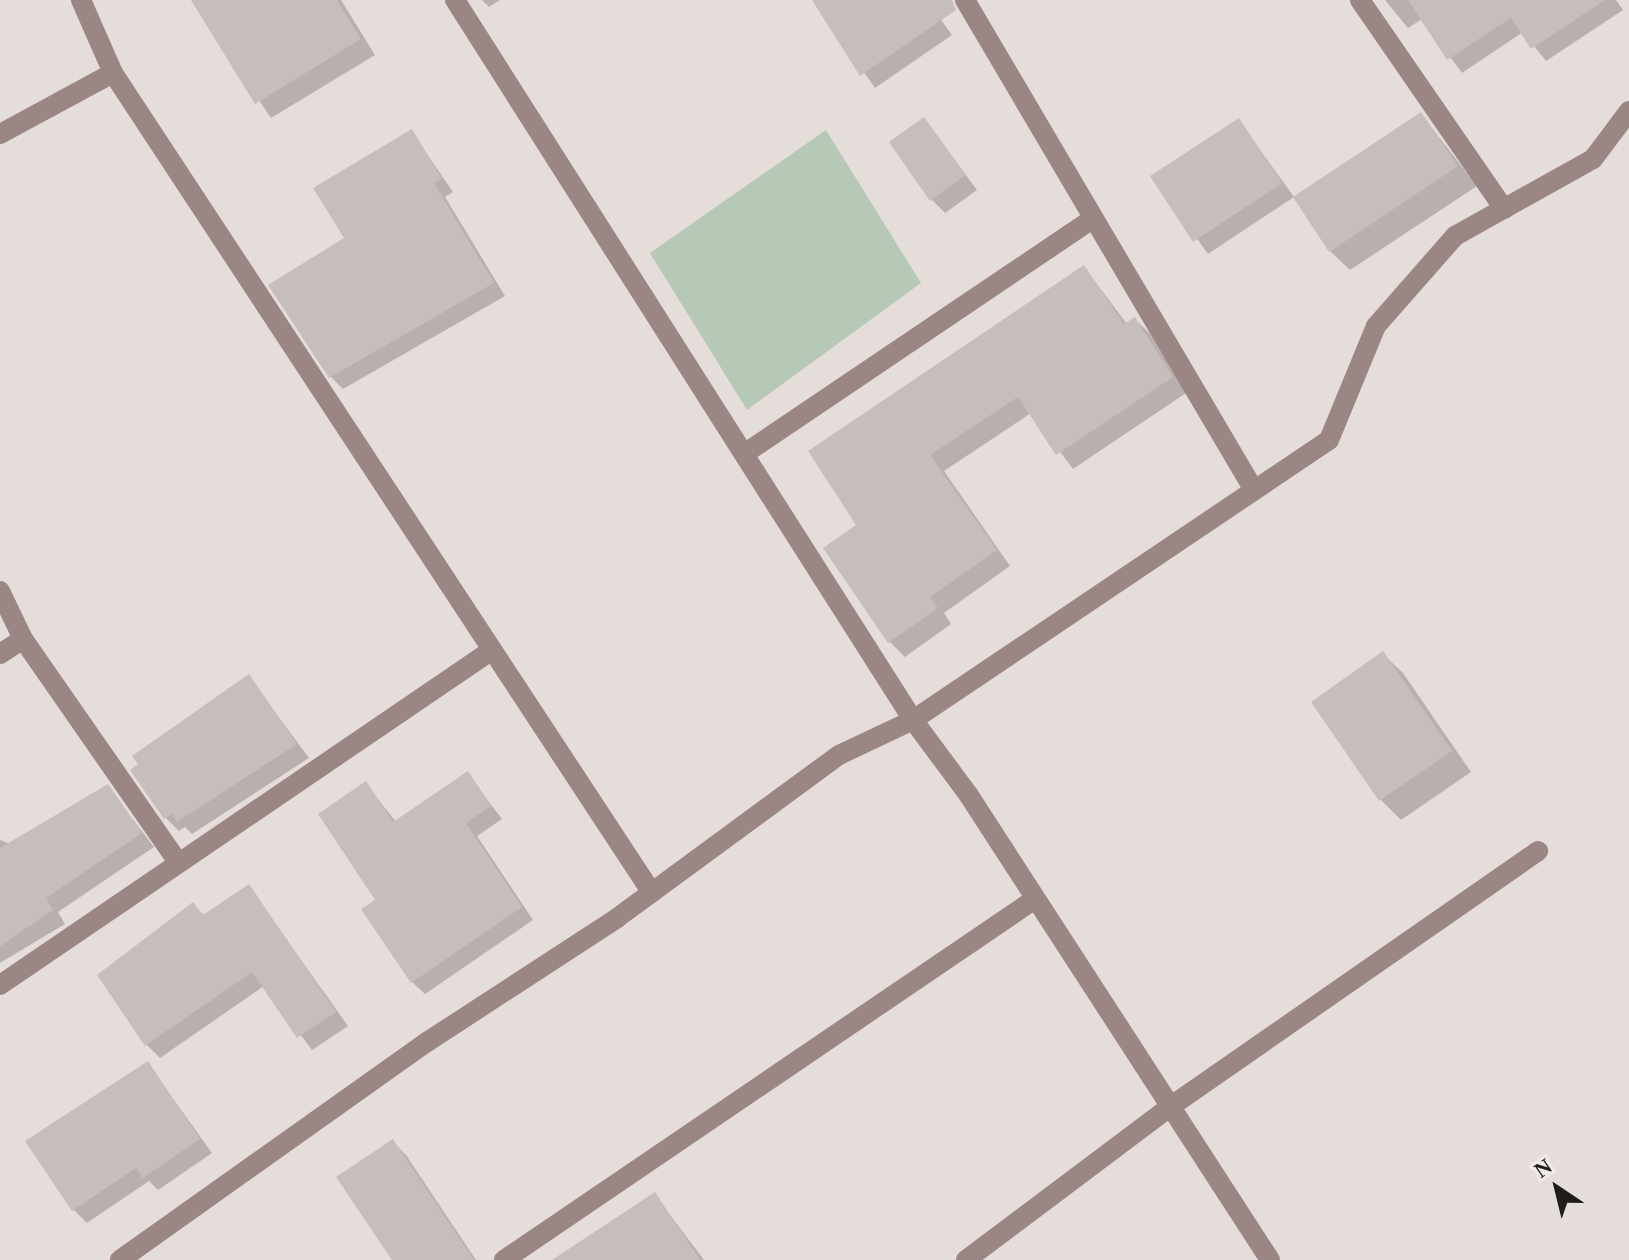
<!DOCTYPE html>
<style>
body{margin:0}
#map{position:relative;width:1629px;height:1260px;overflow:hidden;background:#e5ddda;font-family:Georgia,serif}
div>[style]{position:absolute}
.green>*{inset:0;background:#b6c9b7}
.shadow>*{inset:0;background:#0003}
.building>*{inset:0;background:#c5bebb}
.minor>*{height:20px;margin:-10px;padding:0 10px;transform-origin:10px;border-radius:10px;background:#9a8685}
span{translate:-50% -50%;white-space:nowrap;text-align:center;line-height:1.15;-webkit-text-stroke:8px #f2ebe8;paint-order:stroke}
.north{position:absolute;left:1517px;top:1148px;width:80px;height:80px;-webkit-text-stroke:6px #f2ebe8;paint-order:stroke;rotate:325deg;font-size:22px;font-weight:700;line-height:32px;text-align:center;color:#1f1c1b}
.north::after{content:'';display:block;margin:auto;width:28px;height:36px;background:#1f1c1b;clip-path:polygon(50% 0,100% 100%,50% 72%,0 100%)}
</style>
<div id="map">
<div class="green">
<i style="clip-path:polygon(826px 130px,921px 283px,747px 410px,650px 253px)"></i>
</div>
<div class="shadow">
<i style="clip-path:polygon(191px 0,341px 0,375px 55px,271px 118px)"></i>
<i style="clip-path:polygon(482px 0,500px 0,489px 7px)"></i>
<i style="clip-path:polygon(813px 0,927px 0,952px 35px,875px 88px)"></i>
<i style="clip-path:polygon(1385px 0,1616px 0,1623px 10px,1546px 61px,1523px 32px,1462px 73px,1422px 19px,1408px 28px)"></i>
<i style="clip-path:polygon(1421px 114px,1477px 186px,1350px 270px,1330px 251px)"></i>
<i style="clip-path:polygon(924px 119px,977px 190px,945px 213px,931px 199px)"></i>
<i style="clip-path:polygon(1239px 121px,1294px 197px,1208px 254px,1153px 177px)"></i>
<i style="clip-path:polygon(411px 131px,453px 192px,445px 197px,505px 296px,343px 389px,330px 376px,346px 239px)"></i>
<i style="clip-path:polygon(1084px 267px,1127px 324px,1135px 319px,1150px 334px,1186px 393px,1073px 469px,1031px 413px,944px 471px,1010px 566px,944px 613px,951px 624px,905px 657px,890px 642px,859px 526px)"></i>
<i style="clip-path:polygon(1383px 654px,1403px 673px,1471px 772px,1401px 820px,1381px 800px,1313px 702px)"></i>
<i style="clip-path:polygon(248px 676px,309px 758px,192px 834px,185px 827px,179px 831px,166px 818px)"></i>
<i style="clip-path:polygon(468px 774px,502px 819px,477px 836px,533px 920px,425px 994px,412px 982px,378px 900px,366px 784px,396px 822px)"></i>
<i style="clip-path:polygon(108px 787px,154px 847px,58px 912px,65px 924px,0 963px,0 840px,10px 844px)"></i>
<i style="clip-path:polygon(249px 887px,348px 1026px,312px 1050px,264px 986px,160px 1058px,146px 1044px,193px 905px,205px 916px)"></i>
<i style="clip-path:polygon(148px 1064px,212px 1153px,158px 1190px,149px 1181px,87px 1223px,73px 1209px)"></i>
<i style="clip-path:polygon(393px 1142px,406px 1155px,476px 1260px,394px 1260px)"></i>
<i style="clip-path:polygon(655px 1195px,704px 1260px,573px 1260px)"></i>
</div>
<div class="building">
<i style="clip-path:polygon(191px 0,337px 0,361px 39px,255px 104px)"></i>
<i style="clip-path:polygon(812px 0,952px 0,956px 10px,860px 76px)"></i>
<i style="clip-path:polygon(1408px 0,1605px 0,1531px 49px,1511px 18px,1447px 60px)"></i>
<i style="clip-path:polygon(1421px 112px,1458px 166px,1329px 252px,1293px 197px)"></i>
<i style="clip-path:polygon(924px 117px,966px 175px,930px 201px,889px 142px)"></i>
<i style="clip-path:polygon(1239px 118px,1282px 183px,1193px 242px,1150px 176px)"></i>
<i style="clip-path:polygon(412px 129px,442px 179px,434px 183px,494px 283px,329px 378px,268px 285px,344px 238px,313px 188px)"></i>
<i style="clip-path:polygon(1084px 265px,1124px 324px,1135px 317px,1173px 377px,1056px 455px,1018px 397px,930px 455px,997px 550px,930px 597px,938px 608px,888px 643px,823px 548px,856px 525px,808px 451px)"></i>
<i style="clip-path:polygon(1383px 651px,1452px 751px,1379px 801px,1311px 702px)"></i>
<i style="clip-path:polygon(249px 674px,297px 744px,177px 822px,172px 814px,164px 819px,130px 770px,138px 764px,132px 756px)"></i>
<i style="clip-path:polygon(468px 771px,491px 806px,466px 823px,522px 907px,411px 983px,361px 909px,375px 900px,318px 814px,366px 781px,393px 822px)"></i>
<i style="clip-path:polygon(108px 784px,142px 833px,46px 898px,53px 910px,0 946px,0 848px)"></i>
<i style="clip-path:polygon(249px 884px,336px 1012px,297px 1038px,252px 972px,145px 1046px,97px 975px,193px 902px,203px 915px)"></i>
<i style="clip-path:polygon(148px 1061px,200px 1139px,143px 1178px,136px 1168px,72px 1211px,25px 1141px)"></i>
<i style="clip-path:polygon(393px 1139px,474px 1260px,392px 1260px,336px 1177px)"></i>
<i style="clip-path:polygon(655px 1192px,700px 1260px,552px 1260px)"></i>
</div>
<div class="minor">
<i style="left:81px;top:0;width:80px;rotate:66.3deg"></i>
<i style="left:113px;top:73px;width:981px;rotate:56.68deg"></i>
<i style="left:455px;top:0;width:853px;rotate:57.54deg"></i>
<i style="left:913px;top:720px;width:501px;rotate:-33.94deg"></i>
<i style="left:1329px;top:440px;width:123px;rotate:-67.6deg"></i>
<i style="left:1376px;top:326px;width:120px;rotate:-48.7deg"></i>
<i style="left:1455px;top:236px;width:158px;rotate:-29.2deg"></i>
<i style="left:1593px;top:159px;width:60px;rotate:-53.1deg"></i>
<i style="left:965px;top:0;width:569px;rotate:59.47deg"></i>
<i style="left:1360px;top:0;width:254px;rotate:55.4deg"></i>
<i style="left:0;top:134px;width:128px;rotate:-28.4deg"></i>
<i style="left:744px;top:454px;width:421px;rotate:-34deg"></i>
<i style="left:0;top:591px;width:53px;rotate:64.4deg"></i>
<i style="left:23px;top:639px;width:272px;rotate:55.2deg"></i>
<i style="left:0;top:654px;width:27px;rotate:-33deg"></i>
<i style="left:0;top:985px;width:595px;rotate:-34.25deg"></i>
<i style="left:120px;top:1260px;width:377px;rotate:-35.4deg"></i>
<i style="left:427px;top:1042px;width:227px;rotate:-33.1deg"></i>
<i style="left:617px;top:918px;width:275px;rotate:-36.3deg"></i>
<i style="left:839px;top:755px;width:82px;rotate:-25.3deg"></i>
<i style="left:913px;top:720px;width:92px;rotate:53.4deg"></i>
<i style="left:968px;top:794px;width:555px;rotate:57.05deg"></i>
<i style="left:504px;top:1260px;width:642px;rotate:-34.21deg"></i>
<i style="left:966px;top:1260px;width:251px;rotate:-36.9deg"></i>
<i style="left:1167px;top:1109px;width:452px;rotate:-34.8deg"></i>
</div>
<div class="north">N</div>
</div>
